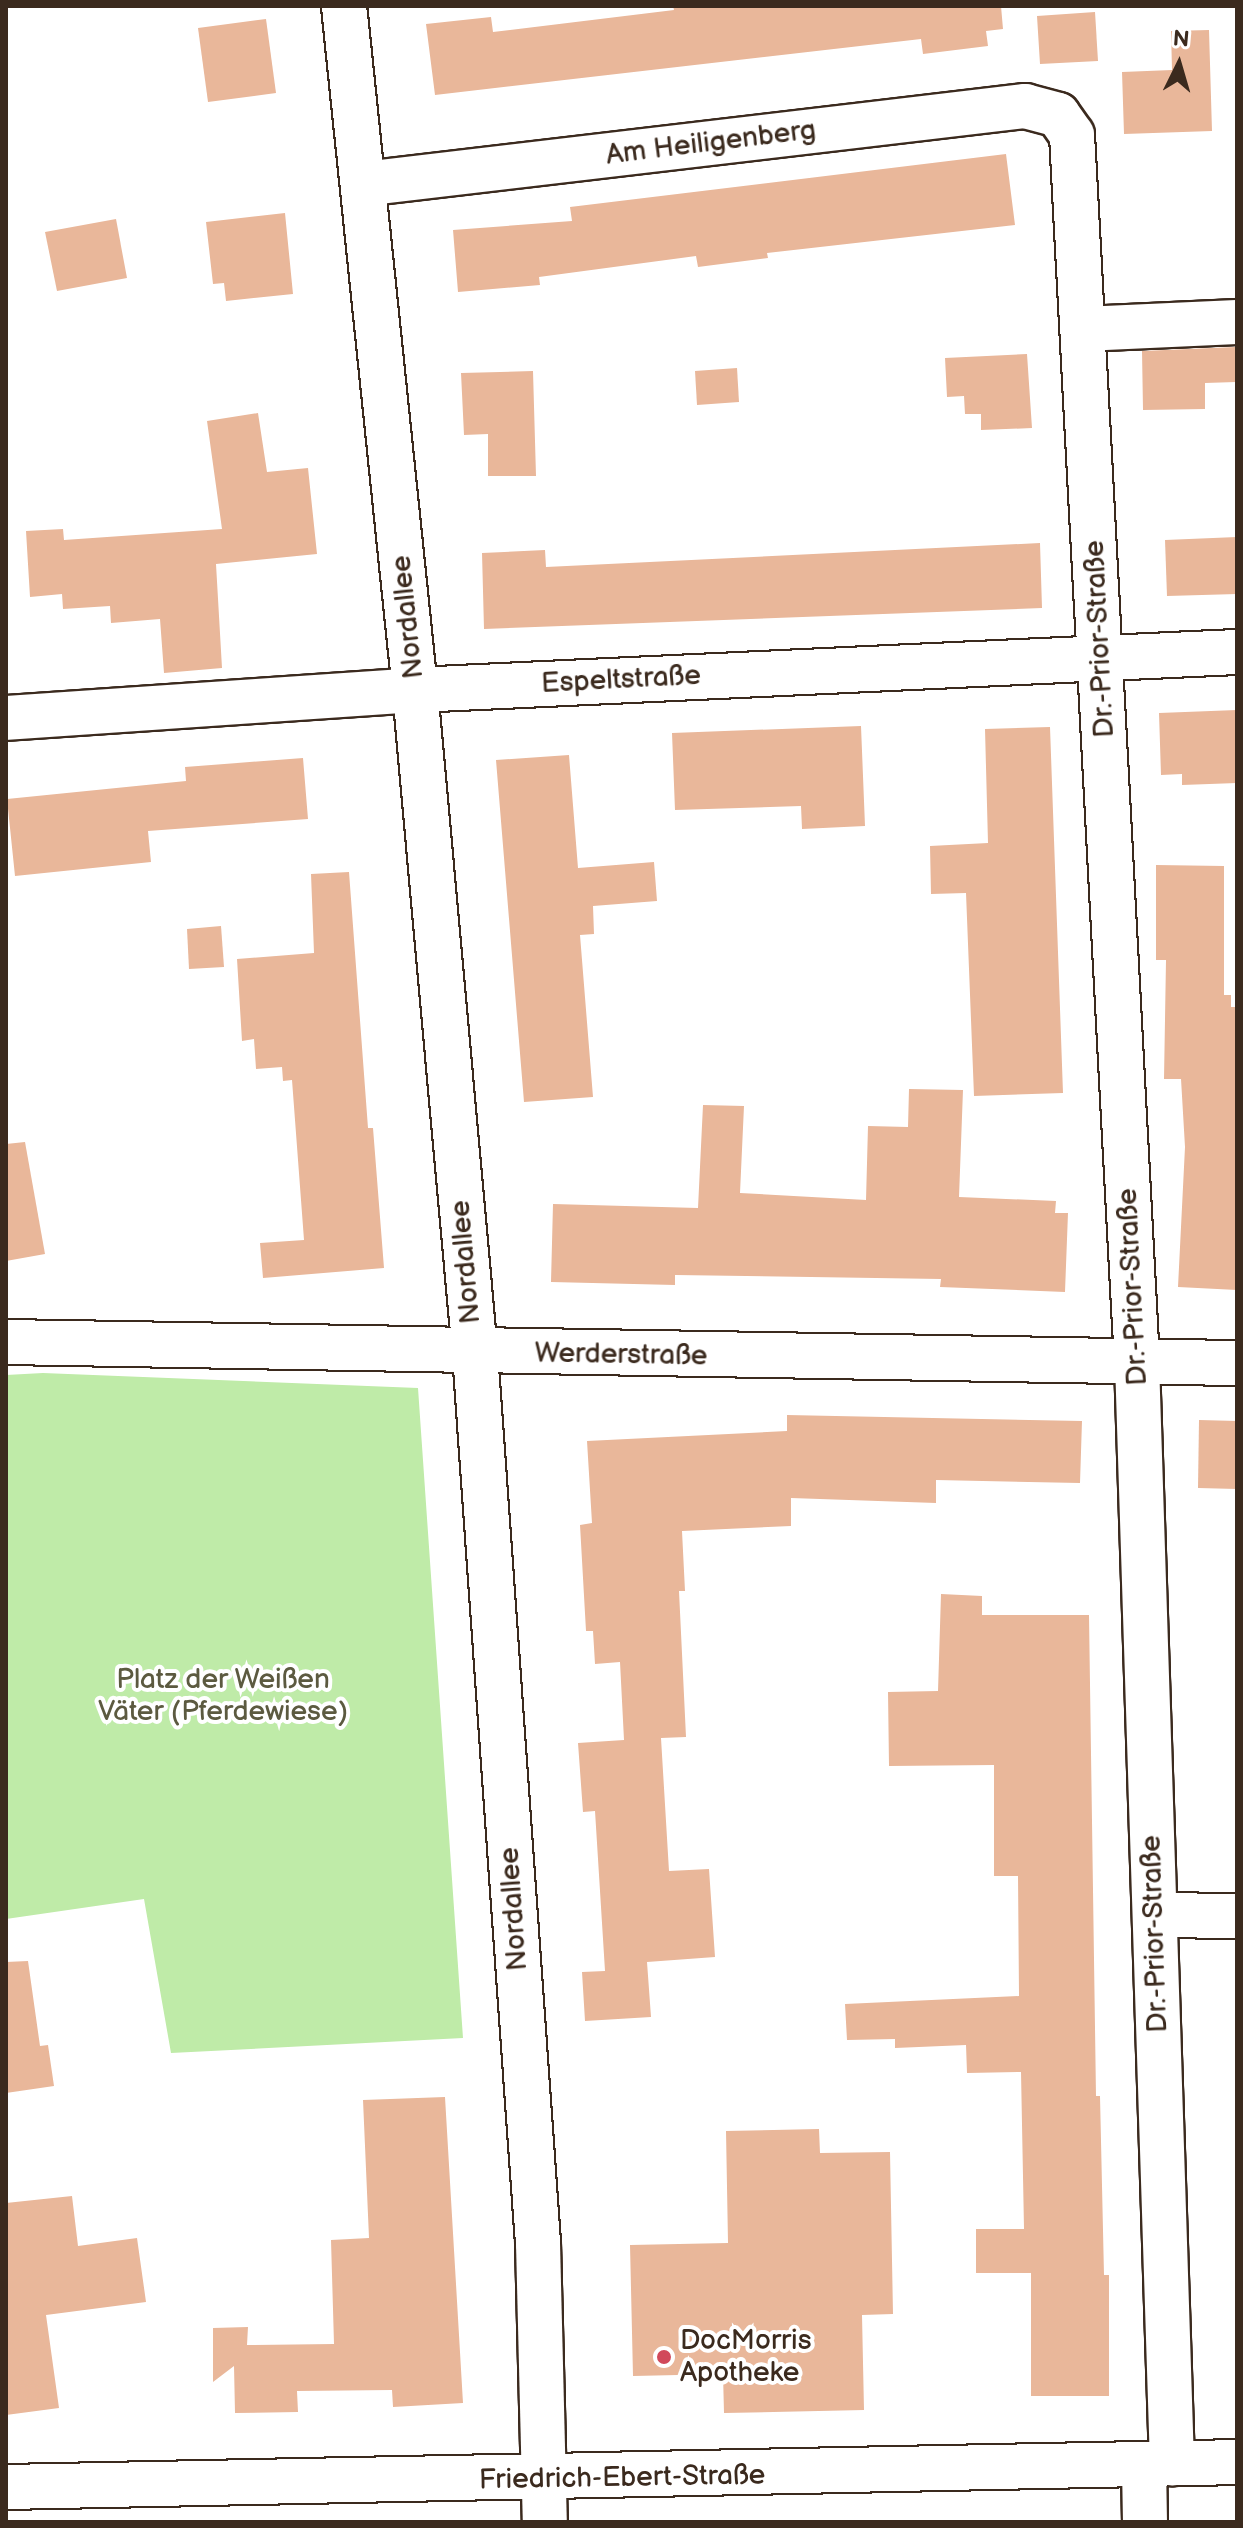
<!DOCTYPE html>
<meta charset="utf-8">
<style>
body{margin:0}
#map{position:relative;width:1243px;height:2528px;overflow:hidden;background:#fff;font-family:"Balsamiq Sans",sans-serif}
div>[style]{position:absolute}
.green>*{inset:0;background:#bfeba8}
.building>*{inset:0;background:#e9b79a}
.roads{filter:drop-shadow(2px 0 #3b2a1e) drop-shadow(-2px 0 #3b2a1e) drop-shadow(0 2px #3b2a1e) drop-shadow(0 -2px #3b2a1e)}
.minor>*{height:44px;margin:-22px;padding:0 22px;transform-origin:22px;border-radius:22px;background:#fff}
.tertiary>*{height:44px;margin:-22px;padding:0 22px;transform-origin:22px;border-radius:22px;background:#fff}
.dots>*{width:22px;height:22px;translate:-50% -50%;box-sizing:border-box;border:4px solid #fff;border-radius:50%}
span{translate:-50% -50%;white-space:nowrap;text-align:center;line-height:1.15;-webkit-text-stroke:8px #fff;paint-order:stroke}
.street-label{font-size:28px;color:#3b2a1e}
.park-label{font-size:28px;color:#5c5a40}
.poi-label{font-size:28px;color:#3b2a1e}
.left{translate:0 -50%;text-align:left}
.frame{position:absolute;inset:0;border:8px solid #3b2a1e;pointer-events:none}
.north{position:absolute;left:1139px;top:24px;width:80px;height:80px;-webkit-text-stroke:6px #fff;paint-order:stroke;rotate:5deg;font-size:22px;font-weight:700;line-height:32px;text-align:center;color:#3b2a1e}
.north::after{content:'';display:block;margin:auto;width:28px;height:36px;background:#3b2a1e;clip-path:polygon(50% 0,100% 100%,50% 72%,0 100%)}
</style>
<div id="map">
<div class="green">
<i style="clip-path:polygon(43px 1373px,418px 1388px,463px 2038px,171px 2053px,144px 1899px,6px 1919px,6px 1375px)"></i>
</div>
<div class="building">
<i style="clip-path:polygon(673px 6px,1001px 6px,1003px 29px,986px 31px,988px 46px,923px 54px,921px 39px,435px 95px,426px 24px,491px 17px,493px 32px,674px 10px)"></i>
<i style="clip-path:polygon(1095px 12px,1098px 61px,1040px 64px,1037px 16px)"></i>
<i style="clip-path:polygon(266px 19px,276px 93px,208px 102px,198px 28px)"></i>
<i style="clip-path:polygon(1209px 30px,1212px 131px,1124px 134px,1122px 72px,1172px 70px,1171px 31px)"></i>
<i style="clip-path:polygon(1006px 154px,1015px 225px,767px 253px,768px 258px,698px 267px,696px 256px,539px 277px,540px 285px,458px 292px,453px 230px,572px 221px,570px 207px)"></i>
<i style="clip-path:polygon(285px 213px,293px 294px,226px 301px,224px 283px,213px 284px,206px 222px)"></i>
<i style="clip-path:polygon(116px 219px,127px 278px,57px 291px,45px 232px)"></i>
<i style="clip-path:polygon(1235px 347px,1236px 382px,1205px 383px,1205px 409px,1143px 410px,1142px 351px)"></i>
<i style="clip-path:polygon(1027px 354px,1032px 428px,981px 430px,981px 414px,965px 414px,964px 396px,947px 397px,945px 358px)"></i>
<i style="clip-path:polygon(737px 368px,739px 402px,697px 405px,695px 371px)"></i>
<i style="clip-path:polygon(533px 371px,536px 476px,488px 476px,488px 434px,464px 435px,461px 373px)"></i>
<i style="clip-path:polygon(258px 413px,267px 472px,308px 468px,317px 554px,216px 564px,222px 668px,164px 673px,160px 619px,111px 623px,110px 606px,63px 609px,62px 594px,30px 597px,26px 531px,63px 529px,64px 540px,222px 529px,207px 421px)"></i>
<i style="clip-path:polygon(1237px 537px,1237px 594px,1167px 596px,1165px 540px)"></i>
<i style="clip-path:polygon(1040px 543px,1042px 608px,484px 629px,482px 553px,545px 550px,546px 567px)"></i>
<i style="clip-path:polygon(1237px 710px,1237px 783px,1182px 785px,1182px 774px,1161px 775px,1159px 713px)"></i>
<i style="clip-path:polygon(861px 726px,865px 826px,802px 829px,801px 806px,675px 810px,672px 733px)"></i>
<i style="clip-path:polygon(1050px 727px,1063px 1093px,974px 1096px,966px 893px,931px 894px,930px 846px,988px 843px,985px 729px)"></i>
<i style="clip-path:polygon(569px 755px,578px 868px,654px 862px,657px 901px,593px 906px,594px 934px,580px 935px,593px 1097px,524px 1102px,496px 760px)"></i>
<i style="clip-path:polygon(303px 758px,308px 819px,148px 831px,151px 862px,15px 876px,7px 799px,186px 781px,185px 767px)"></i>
<i style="clip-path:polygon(1156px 865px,1224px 866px,1224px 995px,1231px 995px,1231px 1007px,1237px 1007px,1237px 1290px,1178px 1287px,1185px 1147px,1181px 1079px,1164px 1079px,1166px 960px,1156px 960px)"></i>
<i style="clip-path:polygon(349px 872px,368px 1128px,373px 1128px,384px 1268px,263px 1278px,260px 1243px,304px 1240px,292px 1080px,283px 1081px,282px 1067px,256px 1069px,254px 1039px,242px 1041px,237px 959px,314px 953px,311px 874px)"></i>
<i style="clip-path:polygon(221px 926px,224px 967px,189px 969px,187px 929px)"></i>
<i style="clip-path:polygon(909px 1089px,963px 1090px,959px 1197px,1056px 1201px,1055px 1213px,1068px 1213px,1065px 1292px,940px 1287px,941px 1279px,675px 1275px,675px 1285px,551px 1282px,553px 1204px,698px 1208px,703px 1105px,744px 1106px,740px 1193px,866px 1200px,868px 1126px,908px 1127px)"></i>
<i style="clip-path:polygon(25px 1142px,45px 1254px,6px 1261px,6px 1144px)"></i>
<i style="clip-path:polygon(787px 1415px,1082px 1421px,1080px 1483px,936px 1480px,936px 1503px,791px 1498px,791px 1526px,682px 1531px,685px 1591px,679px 1591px,686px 1737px,661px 1738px,669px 1871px,709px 1869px,715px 1957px,647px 1962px,651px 2017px,585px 2021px,582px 1972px,605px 1971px,595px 1811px,583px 1812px,578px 1743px,624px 1740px,620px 1662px,595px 1664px,593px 1631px,586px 1631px,580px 1525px,592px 1523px,587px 1441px,787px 1431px)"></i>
<i style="clip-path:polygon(1199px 1420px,1237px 1421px,1237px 1489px,1198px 1488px)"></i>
<i style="clip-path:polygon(941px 1594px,982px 1596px,982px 1615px,1089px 1615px,1096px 2096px,1100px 2096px,1104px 2275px,1109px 2275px,1109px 2396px,1031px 2396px,1031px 2273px,976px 2273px,976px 2229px,1024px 2229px,1021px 2072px,967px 2073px,966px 2045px,895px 2048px,895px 2039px,847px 2040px,845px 2004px,1019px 1996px,1018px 1876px,994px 1876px,994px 1765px,889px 1766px,888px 1692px,938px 1691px)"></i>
<i style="clip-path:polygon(28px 1961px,40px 2046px,48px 2045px,54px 2086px,6px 2093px,6px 1962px)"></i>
<i style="clip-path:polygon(445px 2097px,463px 2403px,393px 2407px,392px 2390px,297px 2391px,298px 2412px,235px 2413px,234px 2366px,213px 2382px,213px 2328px,248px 2327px,247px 2345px,334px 2344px,331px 2240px,369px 2238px,363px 2100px)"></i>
<i style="clip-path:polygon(819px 2129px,820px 2153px,890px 2152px,893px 2314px,862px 2315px,864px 2410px,724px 2413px,723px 2374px,633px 2376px,630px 2245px,728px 2243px,726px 2131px)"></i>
<i style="clip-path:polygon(72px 2196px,78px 2246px,137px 2238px,146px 2302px,46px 2315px,59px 2408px,6px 2415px,6px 2203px)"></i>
</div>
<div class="roads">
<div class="minor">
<i style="left:344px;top:6px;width:688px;rotate:84.07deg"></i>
<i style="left:415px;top:690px;width:666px;rotate:84.83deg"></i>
<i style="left:475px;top:1353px;width:892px;rotate:85.95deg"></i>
<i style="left:538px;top:2243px;width:279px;rotate:88.6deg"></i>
<i style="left:363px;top:184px;width:667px;rotate:-6.72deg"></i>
<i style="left:1025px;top:106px;width:34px;rotate:15deg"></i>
<i style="left:1058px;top:115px;width:24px;rotate:55deg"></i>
<i style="left:1072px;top:135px;width:1229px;rotate:86.97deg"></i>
<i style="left:1137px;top:1362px;width:1102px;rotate:88.18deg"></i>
<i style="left:1083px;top:329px;width:154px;rotate:-2.6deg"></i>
<i style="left:6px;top:718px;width:410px;rotate:-3.9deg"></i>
<i style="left:415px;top:690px;width:823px;rotate:-2.65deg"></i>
<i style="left:1155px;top:1915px;width:82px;rotate:0.7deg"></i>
<i style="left:1144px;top:2465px;width:57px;rotate:89deg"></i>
<i style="left:6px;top:2487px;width:1231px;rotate:-1.16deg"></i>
</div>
<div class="tertiary">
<i style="left:6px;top:1342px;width:1231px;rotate:0.98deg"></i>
</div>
</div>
<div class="dots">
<i style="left:664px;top:2357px;background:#d1495b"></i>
</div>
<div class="street-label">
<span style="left:711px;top:143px;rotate:-7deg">Am Heiligenberg</span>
<span style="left:408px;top:617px;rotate:-96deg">Nordallee</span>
<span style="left:1100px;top:639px;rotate:-93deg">Dr.-Prior-Straße</span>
<span style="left:621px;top:680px;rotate:-3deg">Espeltstraße</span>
<span style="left:466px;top:1262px;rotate:-95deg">Nordallee</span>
<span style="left:1133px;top:1287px;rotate:-93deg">Dr.-Prior-Straße</span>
<span style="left:621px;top:1355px;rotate:1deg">Werderstraße</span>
<span style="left:514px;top:1909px;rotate:-94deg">Nordallee</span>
<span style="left:1155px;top:1934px;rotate:-92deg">Dr.-Prior-Straße</span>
<span style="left:622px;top:2478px;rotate:-1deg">Friedrich-Ebert-Straße</span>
</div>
<div class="park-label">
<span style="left:223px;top:1696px">Platz der Weißen<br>Väter (Pferdewiese)</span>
</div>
<div class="poi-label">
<span class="left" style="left:680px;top:2357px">DocMorris<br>Apotheke</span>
</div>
<div class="frame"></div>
<div class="north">N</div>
</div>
